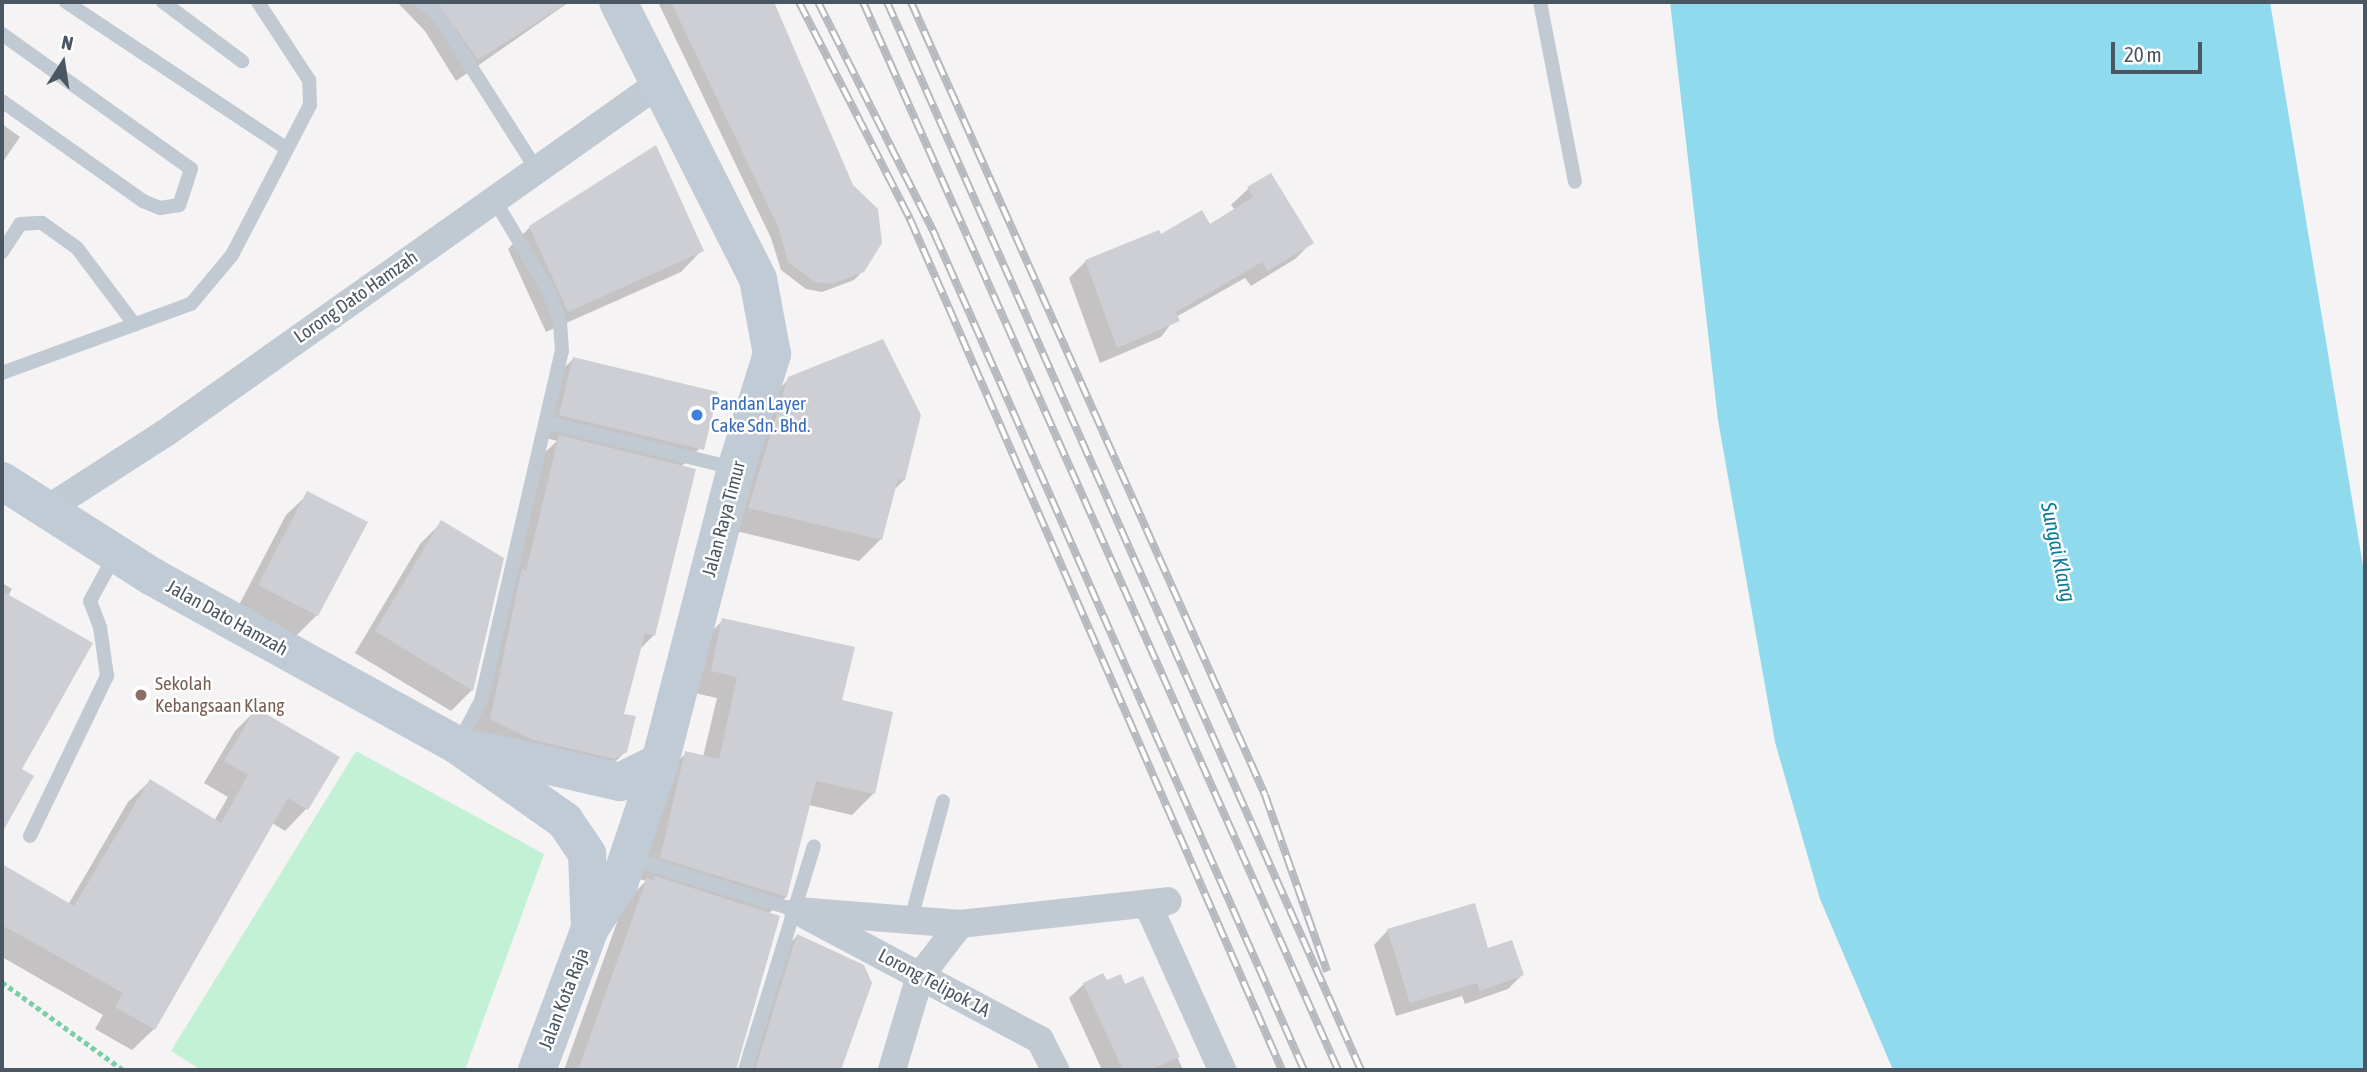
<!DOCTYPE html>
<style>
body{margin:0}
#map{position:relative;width:2367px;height:1072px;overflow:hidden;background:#f5f3f3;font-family:"Asap Condensed",sans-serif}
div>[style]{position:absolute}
.green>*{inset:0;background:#c3f1d5}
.water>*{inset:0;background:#90daee}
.shadow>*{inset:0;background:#0003}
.building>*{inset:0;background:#cdcfd5}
.path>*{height:4.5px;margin-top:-2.25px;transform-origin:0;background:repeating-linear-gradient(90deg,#7ad0a6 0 5px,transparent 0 8.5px)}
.service>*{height:14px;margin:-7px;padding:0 7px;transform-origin:7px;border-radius:7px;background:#c1cad2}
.minor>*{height:28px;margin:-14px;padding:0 14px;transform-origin:14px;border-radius:14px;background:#c1cad2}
.secondary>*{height:38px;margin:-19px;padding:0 19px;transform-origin:19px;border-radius:19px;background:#c1cbd6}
.rail>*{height:8px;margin-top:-4px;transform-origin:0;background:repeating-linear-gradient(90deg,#fff 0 16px,#b5b8bd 0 32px);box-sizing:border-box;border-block:2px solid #b5b8bd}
.dots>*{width:19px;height:19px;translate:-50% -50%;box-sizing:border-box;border:4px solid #fff;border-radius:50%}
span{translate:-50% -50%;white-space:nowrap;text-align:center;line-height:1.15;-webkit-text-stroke:5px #fff;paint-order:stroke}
.street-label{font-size:19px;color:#4a5661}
.shop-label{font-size:19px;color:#366cbe}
.left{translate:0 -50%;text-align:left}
.education-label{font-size:19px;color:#785e54}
.water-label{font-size:21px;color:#0c7c9b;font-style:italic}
.frame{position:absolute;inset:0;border:4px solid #4a5661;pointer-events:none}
.north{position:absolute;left:28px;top:28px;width:70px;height:70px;-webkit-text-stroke:5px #fff;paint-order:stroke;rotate:12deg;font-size:19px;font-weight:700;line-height:28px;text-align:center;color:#4a5661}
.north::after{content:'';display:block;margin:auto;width:24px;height:32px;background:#4a5661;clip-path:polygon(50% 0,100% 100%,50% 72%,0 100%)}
.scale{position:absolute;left:2111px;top:42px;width:91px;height:32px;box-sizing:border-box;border:4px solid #4a5661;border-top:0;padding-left:9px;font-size:21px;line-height:24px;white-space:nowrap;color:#4a5661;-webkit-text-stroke:5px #fff;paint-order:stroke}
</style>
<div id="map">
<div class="green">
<i style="clip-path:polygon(356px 751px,544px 854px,465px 1070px,201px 1070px,171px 1051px)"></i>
</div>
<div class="water">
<i style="clip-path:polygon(1670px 2px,2270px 2px,2365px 578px,2365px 1070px,1893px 1070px,1820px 899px,1775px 742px,1718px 420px)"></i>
</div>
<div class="shadow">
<i style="clip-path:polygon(397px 2px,569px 2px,456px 81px,425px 31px)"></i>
<i style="clip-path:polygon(658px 2px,772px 2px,863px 271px,854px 280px,822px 292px,806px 289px,781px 270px,771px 238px)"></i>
<i style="clip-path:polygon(2px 124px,20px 137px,2px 163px)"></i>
<i style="clip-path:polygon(1270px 175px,1312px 242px,1295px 259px,1251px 286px,1245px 278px,1176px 317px,1161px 337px,1100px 363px,1069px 278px,1086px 261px,1160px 236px,1209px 226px,1235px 210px,1231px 205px,1248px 189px)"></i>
<i style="clip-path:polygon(530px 227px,702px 250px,681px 272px,546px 332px,508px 249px)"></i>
<i style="clip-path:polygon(573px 359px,700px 448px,681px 467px,654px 635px,639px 650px,622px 715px,626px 751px,603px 774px,470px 741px,538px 459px,557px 441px,538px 436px,552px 380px)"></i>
<i style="clip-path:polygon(789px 379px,904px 480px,893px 491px,880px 540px,859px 561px,728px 529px,767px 401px)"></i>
<i style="clip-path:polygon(308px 494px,317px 615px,295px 637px,238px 607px,286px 515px)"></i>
<i style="clip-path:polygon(441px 523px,472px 690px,451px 711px,355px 653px,420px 544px)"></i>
<i style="clip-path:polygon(2px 583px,12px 589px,8px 596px,19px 769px,32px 777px,2px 829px)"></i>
<i style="clip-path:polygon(723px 620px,840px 702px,874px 793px,852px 815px,809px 805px,786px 897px,768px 914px,735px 1070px,564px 1070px,624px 903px,646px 881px,639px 879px,664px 775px,686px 753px,703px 757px,717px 698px,690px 692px,701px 642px)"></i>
<i style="clip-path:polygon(256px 710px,337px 757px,306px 809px,285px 831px,272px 823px,154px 1029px,132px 1050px,95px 1029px,103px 1015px,2px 957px,2px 866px,68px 905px,128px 802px,150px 781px,214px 821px,228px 797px,204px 783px,235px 731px)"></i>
<i style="clip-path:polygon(1388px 930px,1487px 950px,1522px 975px,1508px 989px,1465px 1004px,1462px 996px,1396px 1016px,1374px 945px)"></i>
<i style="clip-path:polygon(797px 936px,870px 983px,839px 1070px,740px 1070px,774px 959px)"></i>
<i style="clip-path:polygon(1142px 978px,1183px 1070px,1102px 1070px,1069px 998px,1084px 984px,1124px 986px)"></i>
</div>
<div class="building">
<i style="clip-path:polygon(437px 2px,568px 2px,478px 60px)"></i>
<i style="clip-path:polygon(671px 2px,774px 2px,853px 185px,878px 209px,882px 243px,864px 272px,832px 284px,815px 282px,788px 262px,779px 229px)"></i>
<i style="clip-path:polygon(656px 145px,704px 251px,568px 312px,529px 226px)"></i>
<i style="clip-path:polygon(1271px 173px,1314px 243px,1268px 271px,1262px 262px,1176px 312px,1180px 321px,1117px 348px,1085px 260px,1159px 230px,1161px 234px,1202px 210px,1210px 224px,1253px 197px,1247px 187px)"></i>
<i style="clip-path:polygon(883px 339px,921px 415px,905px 480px,898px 479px,882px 540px,748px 508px,788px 377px)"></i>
<i style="clip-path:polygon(573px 357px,718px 392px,704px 450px,559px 415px)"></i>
<i style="clip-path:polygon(559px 435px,696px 469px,655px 636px,645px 633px,624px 714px,636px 716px,627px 752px,615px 759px,533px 740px,490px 719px,522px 568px,526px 571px)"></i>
<i style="clip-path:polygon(307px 491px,368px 522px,318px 616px,258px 585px)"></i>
<i style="clip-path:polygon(441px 520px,504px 558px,473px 691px,375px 631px)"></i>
<i style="clip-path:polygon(2px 591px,93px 643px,22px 769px,34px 776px,2px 833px)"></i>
<i style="clip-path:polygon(722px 618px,855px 647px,842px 700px,893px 712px,875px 794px,816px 781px,787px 897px,660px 858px,685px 751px,719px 759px,737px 677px,711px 671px)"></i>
<i style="clip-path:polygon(256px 708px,340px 757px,308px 810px,288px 798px,155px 1030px,115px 1007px,123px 993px,2px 925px,2px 864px,74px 906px,150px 779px,221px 823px,248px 775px,224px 761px)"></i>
<i style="clip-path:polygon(655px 876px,780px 916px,736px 1070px,578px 1070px,647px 878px,654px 880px)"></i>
<i style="clip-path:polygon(1475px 903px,1488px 948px,1512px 940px,1524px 975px,1480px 991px,1477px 983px,1410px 1003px,1387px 929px)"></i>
<i style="clip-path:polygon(797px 934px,864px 965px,872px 983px,841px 1070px,755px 1070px)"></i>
<i style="clip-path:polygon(1103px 973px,1107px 980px,1121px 974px,1125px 984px,1143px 976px,1180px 1057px,1150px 1070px,1123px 1070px,1083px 983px)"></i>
</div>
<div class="path">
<i style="left:2px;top:982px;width:150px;rotate:36deg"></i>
</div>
<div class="service">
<i style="left:66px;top:2px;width:262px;rotate:33.6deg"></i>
<i style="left:163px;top:2px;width:99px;rotate:36.8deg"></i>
<i style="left:421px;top:2px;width:21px;rotate:37deg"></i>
<i style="left:438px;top:15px;width:183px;rotate:57.5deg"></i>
<i style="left:1540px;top:2px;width:183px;rotate:79deg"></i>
<i style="left:2px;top:34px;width:232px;rotate:35.5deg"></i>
<i style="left:191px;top:169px;width:38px;rotate:108deg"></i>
<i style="left:179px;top:205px;width:19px;rotate:171deg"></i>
<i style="left:160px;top:208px;width:18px;rotate:-158deg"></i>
<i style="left:143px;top:201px;width:173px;rotate:-144.7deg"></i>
<i style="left:2px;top:252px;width:33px;rotate:-57deg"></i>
<i style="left:20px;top:224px;width:22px;rotate:-3deg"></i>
<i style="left:42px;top:223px;width:43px;rotate:35.5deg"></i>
<i style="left:77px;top:248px;width:96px;rotate:53deg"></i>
<i style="left:2px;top:373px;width:201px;rotate:-20.1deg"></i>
<i style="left:191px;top:304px;width:64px;rotate:-50.1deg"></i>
<i style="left:232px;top:255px;width:169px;rotate:-62.5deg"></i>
<i style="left:310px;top:105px;width:25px;rotate:-92deg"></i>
<i style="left:309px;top:80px;width:93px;rotate:-123.2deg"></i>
<i style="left:549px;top:423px;width:190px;rotate:13.7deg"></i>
<i style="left:458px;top:744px;width:49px;rotate:-61.9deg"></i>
<i style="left:481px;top:701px;width:359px;rotate:-77deg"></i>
<i style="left:562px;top:351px;width:30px;rotate:-94deg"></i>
<i style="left:560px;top:321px;width:33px;rotate:-111deg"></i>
<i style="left:548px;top:290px;width:106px;rotate:-120.7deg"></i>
<i style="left:30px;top:836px;width:178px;rotate:-64.3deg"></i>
<i style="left:107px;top:676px;width:49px;rotate:-98.1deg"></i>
<i style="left:100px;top:627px;width:28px;rotate:-111deg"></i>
<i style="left:90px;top:601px;width:52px;rotate:-61.5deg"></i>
<i style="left:629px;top:858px;width:177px;rotate:17.4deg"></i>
<i style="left:911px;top:919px;width:122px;rotate:-74.8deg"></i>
<i style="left:745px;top:1070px;width:234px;rotate:-72.9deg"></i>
</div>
<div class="minor">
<i style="left:49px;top:508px;width:137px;rotate:-32.8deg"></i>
<i style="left:164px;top:434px;width:609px;rotate:-35.31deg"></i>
<i style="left:1148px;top:905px;width:181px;rotate:65.8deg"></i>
<i style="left:798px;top:911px;width:163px;rotate:4.6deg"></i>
<i style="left:960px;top:924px;width:209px;rotate:-6.3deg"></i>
<i style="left:807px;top:916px;width:264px;rotate:28deg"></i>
<i style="left:1040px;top:1040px;width:34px;rotate:63deg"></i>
<i style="left:892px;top:1070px;width:98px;rotate:-73.4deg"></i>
<i style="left:920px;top:976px;width:66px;rotate:-52.4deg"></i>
</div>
<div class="secondary">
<i style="left:2px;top:481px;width:177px;rotate:32.5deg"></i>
<i style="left:151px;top:576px;width:350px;rotate:28.9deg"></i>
<i style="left:457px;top:745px;width:132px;rotate:35.1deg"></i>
<i style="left:565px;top:821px;width:40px;rotate:56deg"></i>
<i style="left:587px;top:854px;width:74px;rotate:87.7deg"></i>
<i style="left:479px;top:750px;width:145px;rotate:12.8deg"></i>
<i style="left:620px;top:782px;width:45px;rotate:-26.6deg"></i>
<i style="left:537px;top:1070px;width:152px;rotate:-69.5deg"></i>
<i style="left:590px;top:928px;width:53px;rotate:-56.6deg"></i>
<i style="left:619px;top:884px;width:129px;rotate:-71.4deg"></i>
<i style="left:660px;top:762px;width:303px;rotate:-75.5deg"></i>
<i style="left:736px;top:469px;width:121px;rotate:-72.6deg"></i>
<i style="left:772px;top:354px;width:76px;rotate:-100.6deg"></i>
<i style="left:758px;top:279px;width:310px;rotate:-116.8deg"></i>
</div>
<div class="rail">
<i style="left:799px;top:2px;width:244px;rotate:62.9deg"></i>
<i style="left:910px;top:219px;width:929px;rotate:66.39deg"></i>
<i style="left:818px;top:2px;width:261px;rotate:63.3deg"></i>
<i style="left:935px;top:235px;width:913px;rotate:66.16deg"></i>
<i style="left:863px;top:2px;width:1169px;rotate:66.02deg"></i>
<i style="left:887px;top:2px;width:1168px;rotate:66.07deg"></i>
<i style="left:911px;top:2px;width:868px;rotate:65.94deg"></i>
<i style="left:1265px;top:795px;width:187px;rotate:70.6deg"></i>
</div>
<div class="dots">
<i style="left:697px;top:415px;background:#3f7fe0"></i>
<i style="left:141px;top:695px;background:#8d6e63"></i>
</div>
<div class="street-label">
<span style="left:356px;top:297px;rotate:-35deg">Lorong Dato Hamzah</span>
<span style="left:724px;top:519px;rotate:-75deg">Jalan Raya Timur</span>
<span style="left:227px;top:618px;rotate:29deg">Jalan Dato Hamzah</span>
<span style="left:934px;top:983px;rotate:28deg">Lorong Telipok 1A</span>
<span style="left:564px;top:999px;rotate:-69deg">Jalan Kota Raja</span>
</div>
<div class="shop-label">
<span class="left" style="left:711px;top:415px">Pandan Layer<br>Cake Sdn. Bhd.</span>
</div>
<div class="education-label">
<span class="left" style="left:155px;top:695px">Sekolah<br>Kebangsaan Klang</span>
</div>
<div class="water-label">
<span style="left:2059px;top:552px;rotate:78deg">Sungai Klang</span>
</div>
<div class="frame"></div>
<div class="north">N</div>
<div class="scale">20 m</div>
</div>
